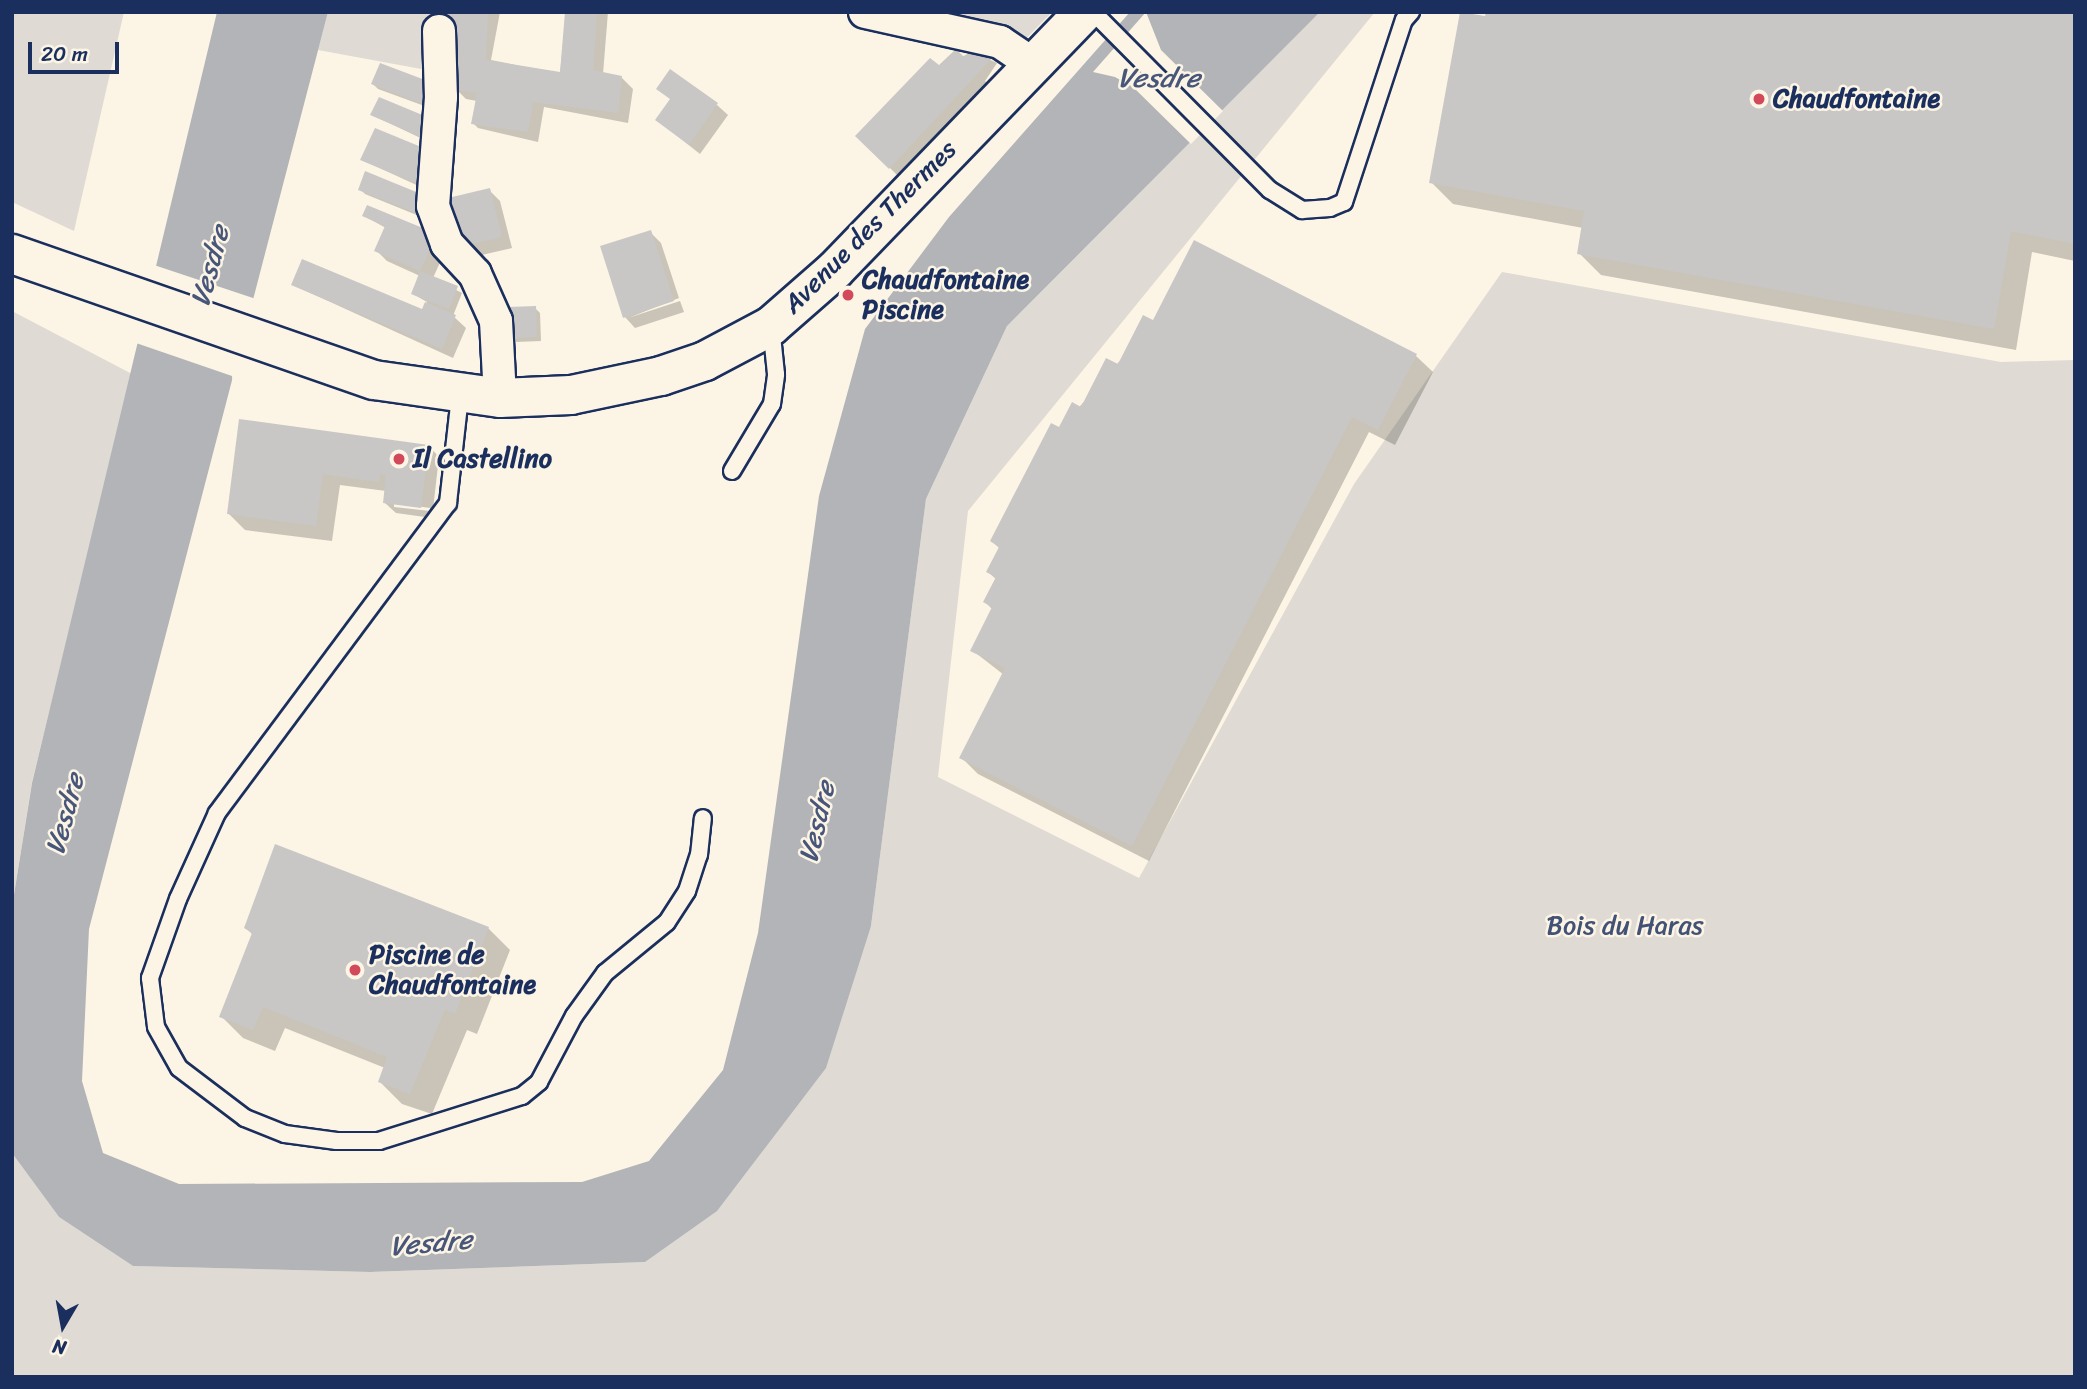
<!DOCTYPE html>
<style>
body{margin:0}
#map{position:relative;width:2087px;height:1389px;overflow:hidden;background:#fcf5e5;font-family:Sriracha,sans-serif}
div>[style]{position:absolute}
.green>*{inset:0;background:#dfdbd4}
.water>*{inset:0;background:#b2b4b8}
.pier>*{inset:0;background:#fcf5e5}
.shadow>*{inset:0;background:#0003}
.building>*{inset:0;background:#c8c7c6}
.roads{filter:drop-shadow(2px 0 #1b2f5e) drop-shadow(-2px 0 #1b2f5e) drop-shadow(0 2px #1b2f5e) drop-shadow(0 -2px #1b2f5e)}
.service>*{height:16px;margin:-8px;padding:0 8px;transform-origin:8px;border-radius:8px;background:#fcf5e5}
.minor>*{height:32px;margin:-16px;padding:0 16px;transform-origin:16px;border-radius:16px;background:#fcf5e5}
.primary>*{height:38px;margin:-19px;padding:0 19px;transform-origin:19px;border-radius:19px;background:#fcf5e5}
.dots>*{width:19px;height:19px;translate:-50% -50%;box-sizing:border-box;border:4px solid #fcf5e5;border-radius:50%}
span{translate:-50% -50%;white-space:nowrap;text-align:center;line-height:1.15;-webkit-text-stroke:5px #fcf5e5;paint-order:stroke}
.poi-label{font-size:26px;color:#1b2f5e;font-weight:700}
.left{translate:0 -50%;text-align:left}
.street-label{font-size:26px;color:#1b2f5e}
.park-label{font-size:26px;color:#425176}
.water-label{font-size:28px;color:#485779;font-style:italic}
.frame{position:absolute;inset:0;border:14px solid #1b2f5e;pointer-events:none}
.north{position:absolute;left:28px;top:1291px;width:70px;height:70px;-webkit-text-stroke:5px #fcf5e5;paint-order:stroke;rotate:190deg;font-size:19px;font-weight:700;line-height:28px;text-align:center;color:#1b2f5e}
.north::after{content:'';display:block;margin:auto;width:24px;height:32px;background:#1b2f5e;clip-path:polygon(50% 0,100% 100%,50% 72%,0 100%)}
.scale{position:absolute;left:28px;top:42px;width:91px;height:32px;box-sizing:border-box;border:4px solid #1b2f5e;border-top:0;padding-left:9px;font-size:21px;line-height:24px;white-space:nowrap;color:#1b2f5e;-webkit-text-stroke:5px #fcf5e5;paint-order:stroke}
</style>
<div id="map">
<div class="green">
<i style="clip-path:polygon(12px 12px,124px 12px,74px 231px,12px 202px)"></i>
<i style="clip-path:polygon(328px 12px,435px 12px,432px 71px,318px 50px)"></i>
<i style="clip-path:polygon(854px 12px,1052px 12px,1015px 50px)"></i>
<i style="clip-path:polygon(1320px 12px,1375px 12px,968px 511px,938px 777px,1139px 878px,1354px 484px,1502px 272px,2001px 362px,2075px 360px,2075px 1377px,12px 1377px,12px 1153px,59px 1217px,133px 1266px,370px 1272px,645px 1262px,871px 926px,926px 499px,1007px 326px)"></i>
<i style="clip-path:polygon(12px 311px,132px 374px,32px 782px,12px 907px)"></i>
</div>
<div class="water">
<i style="clip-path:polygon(217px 12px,328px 12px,89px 929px,82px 1081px,103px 1153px,179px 1184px,582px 1182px,649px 1161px,723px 1070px,758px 933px,819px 496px,865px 329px,949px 217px,1130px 12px,1320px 12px,1007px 326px,926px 499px,871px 926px,826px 1068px,717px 1211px,645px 1262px,370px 1272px,133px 1266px,59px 1217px,12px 1153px,12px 907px,32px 783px)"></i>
</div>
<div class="pier">
<i style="clip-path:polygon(1146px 12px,1161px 50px,1223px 111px,1191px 144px,1133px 87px,1115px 77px,1093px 72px)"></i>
<i style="clip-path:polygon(154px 265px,256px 299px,233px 387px,232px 376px,136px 343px)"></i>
</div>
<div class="shadow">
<i style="clip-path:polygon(450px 12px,500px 12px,491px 60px,560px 74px,566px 12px,608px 12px,603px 74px,622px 78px,633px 89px,628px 123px,544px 107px,538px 142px,478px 128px,473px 123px,477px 101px,466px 99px,455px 88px,458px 37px,448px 27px)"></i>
<i style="clip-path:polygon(2075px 12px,2075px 261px,2032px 252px,2016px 350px,1601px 275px,1579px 253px,1583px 228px,1453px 204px,1431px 182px,1486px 18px)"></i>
<i style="clip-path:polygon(972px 52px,997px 63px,985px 81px,991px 87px,901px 179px,858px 136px,939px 68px)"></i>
<i style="clip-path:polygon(381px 65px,430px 108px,378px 89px,373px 84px)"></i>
<i style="clip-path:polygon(672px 100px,717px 105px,728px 115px,700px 154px,657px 120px)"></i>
<i style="clip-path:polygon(372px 115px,436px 126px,429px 142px)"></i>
<i style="clip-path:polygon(435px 157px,423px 188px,362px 160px)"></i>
<i style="clip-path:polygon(360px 189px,425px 197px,424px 218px,365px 194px)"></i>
<i style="clip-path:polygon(489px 190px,500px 201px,512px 248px,473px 257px,462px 247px)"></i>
<i style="clip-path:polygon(364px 216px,433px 237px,430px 246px,442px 258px,433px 278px,462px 293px,453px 316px,466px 328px,453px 358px,293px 285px,423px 312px,427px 302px,413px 294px,420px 276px,387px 261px,376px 250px,386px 228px)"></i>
<i style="clip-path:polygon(650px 232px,661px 243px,679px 298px,628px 318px,680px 301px,684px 312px,635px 328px,625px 317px)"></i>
<i style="clip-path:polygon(535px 308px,540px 313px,541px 341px,516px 342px,511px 337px)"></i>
<i style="clip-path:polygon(1154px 322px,1416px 356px,1433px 372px,1395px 445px,1369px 432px,1149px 861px,978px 774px,962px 758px,1004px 675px,972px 650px,993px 610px,985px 602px,997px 580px,988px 572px,1000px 549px,992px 541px,1060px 429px)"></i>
<i style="clip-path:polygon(evenodd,240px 421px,429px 446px,439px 457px,432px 518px,396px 513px,385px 503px,386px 491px,340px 485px,332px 541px,245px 530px,228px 513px,240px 421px,394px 503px,430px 508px,430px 511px,394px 507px,394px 503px)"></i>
<i style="clip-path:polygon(246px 928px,488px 928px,510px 950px,477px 1034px,467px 1030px,432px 1114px,402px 1104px,380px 1082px,385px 1068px,285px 1028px,275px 1051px,243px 1038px,221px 1016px,253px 935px)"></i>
</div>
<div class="building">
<i style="clip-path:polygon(448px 12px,488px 12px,486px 60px,560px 72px,565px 12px,597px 12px,593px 70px,622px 76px,618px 113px,533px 102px,528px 132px,471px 124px,477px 93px,453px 89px,457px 29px,446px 27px)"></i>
<i style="clip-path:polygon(1460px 12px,1485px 16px,1486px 12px,2075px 12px,2075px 244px,2011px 231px,1994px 329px,1577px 254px,1584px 211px,1429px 183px)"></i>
<i style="clip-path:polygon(956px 49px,964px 57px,972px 50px,993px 57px,889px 169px,855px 136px,930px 58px,939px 65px)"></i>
<i style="clip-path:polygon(380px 63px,433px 83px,425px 105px,371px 84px)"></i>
<i style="clip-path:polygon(670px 69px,718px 103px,689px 145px,655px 120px,670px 99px,656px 89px)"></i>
<i style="clip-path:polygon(379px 97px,432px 119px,424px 138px,370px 115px)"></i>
<i style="clip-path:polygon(375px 128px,431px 151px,418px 184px,360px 160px)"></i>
<i style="clip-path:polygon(365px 171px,426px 196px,419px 214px,358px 190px)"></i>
<i style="clip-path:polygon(490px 188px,502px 237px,460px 247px,448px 198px)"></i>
<i style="clip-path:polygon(367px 205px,430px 231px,425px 243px,432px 246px,420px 271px,458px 286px,449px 309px,411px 294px,420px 271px,374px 251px,385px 226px,362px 216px)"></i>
<i style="clip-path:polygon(651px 230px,674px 301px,623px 318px,600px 246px)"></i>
<i style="clip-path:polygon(1194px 240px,1417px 354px,1378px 430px,1352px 417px,1132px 846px,959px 758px,1005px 668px,970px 651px,992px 607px,983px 602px,996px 577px,986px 572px,999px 547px,990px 541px,1051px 423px,1059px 427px,1072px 402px,1081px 407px,1106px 358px,1118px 364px,1143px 315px,1153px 320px)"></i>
<i style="clip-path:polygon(302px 259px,422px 309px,425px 302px,456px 315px,442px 349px,291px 285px)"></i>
<i style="clip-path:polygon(536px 306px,537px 337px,509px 338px,508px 307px)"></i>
<i style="clip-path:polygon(239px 419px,429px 445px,421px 508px,383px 503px,386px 475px,380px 474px,379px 482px,323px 474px,316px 526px,227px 514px)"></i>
<i style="clip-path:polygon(275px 844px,489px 927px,455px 1014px,445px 1009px,410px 1094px,378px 1082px,387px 1057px,263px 1007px,253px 1030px,219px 1017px,252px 933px,244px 928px)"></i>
</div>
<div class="roads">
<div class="service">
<i style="left:1093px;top:12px;width:251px;rotate:45.2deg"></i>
<i style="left:1270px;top:190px;width:38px;rotate:32deg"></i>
<i style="left:1302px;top:210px;width:28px;rotate:-4deg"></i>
<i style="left:1330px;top:208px;width:15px;rotate:-23deg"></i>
<i style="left:1344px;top:202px;width:192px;rotate:-71.8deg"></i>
<i style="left:1404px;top:20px;width:11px;rotate:-49deg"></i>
<i style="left:460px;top:396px;width:108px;rotate:96.4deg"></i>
<i style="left:448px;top:503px;width:387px;rotate:126.7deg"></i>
<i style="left:217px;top:813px;width:94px;rotate:114.4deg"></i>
<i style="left:178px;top:899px;width:84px;rotate:109.5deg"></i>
<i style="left:150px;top:978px;width:49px;rotate:83deg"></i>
<i style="left:156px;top:1027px;width:47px;rotate:60.7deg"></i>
<i style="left:179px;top:1068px;width:83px;rotate:37.1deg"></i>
<i style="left:245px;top:1118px;width:43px;rotate:21.8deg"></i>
<i style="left:285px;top:1134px;width:52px;rotate:7.7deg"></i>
<i style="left:337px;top:1141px;width:42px"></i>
<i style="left:379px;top:1141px;width:150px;rotate:-17.5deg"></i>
<i style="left:522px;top:1096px;width:22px;rotate:-39deg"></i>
<i style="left:539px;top:1082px;width:75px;rotate:-62.1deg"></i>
<i style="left:574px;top:1016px;width:53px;rotate:-54.2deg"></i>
<i style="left:605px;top:973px;width:80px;rotate:-39.4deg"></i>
<i style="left:667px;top:922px;width:37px;rotate:-57deg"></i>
<i style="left:687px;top:891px;width:38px;rotate:-72deg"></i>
<i style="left:699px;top:855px;width:37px;rotate:-84deg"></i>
<i style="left:732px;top:471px;width:78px;rotate:-59.2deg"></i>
<i style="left:772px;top:404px;width:30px;rotate:-82deg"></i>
<i style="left:776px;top:374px;width:48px;rotate:-95.9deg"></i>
</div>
<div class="minor">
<i style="left:865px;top:12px;width:138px;rotate:12.5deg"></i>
<i style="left:1000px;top:42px;width:37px;rotate:34deg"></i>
<i style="left:439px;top:31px;width:66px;rotate:88.3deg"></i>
<i style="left:441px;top:97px;width:109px;rotate:94.2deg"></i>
<i style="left:433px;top:206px;width:40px;rotate:69.8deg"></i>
<i style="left:447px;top:244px;width:41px;rotate:47deg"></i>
<i style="left:475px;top:274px;width:51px;rotate:65.9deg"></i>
<i style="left:496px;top:321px;width:77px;rotate:87deg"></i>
</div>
<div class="primary">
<i style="left:12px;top:254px;width:383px;rotate:19.2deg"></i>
<i style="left:374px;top:380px;width:127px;rotate:8.1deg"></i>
<i style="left:500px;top:398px;width:71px;rotate:-2.4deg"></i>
<i style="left:571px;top:395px;width:92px;rotate:-11.9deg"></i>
<i style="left:661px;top:376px;width:46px;rotate:-18.8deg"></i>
<i style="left:705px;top:361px;width:75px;rotate:-27.9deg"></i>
<i style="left:771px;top:326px;width:85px;rotate:-41.2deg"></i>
<i style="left:835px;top:270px;width:359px;rotate:-46deg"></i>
</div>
</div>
<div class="dots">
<i style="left:1759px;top:99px;background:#d1495b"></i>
<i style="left:848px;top:295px;background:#d1495b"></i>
<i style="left:399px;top:459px;background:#d1495b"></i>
<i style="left:355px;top:970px;background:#d1495b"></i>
</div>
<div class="poi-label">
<span class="left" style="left:1773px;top:99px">Chaudfontaine</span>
<span class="left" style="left:862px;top:295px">Chaudfontaine<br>Piscine</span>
<span class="left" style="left:413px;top:459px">Il Castellino</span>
<span class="left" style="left:369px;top:970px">Piscine de<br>Chaudfontaine</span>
</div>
<div class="street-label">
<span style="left:870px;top:227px;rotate:-45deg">Avenue des Thermes</span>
</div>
<div class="park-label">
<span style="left:1625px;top:926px">Bois du Haras</span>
</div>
<div class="water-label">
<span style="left:1159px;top:78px">Vesdre</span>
<span style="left:210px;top:266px;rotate:-75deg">Vesdre</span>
<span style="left:65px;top:814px;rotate:-75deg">Vesdre</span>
<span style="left:817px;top:822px;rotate:-77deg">Vesdre</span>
<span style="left:431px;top:1243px;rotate:-5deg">Vesdre</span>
</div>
<div class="frame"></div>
<div class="north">N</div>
<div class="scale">20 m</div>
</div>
